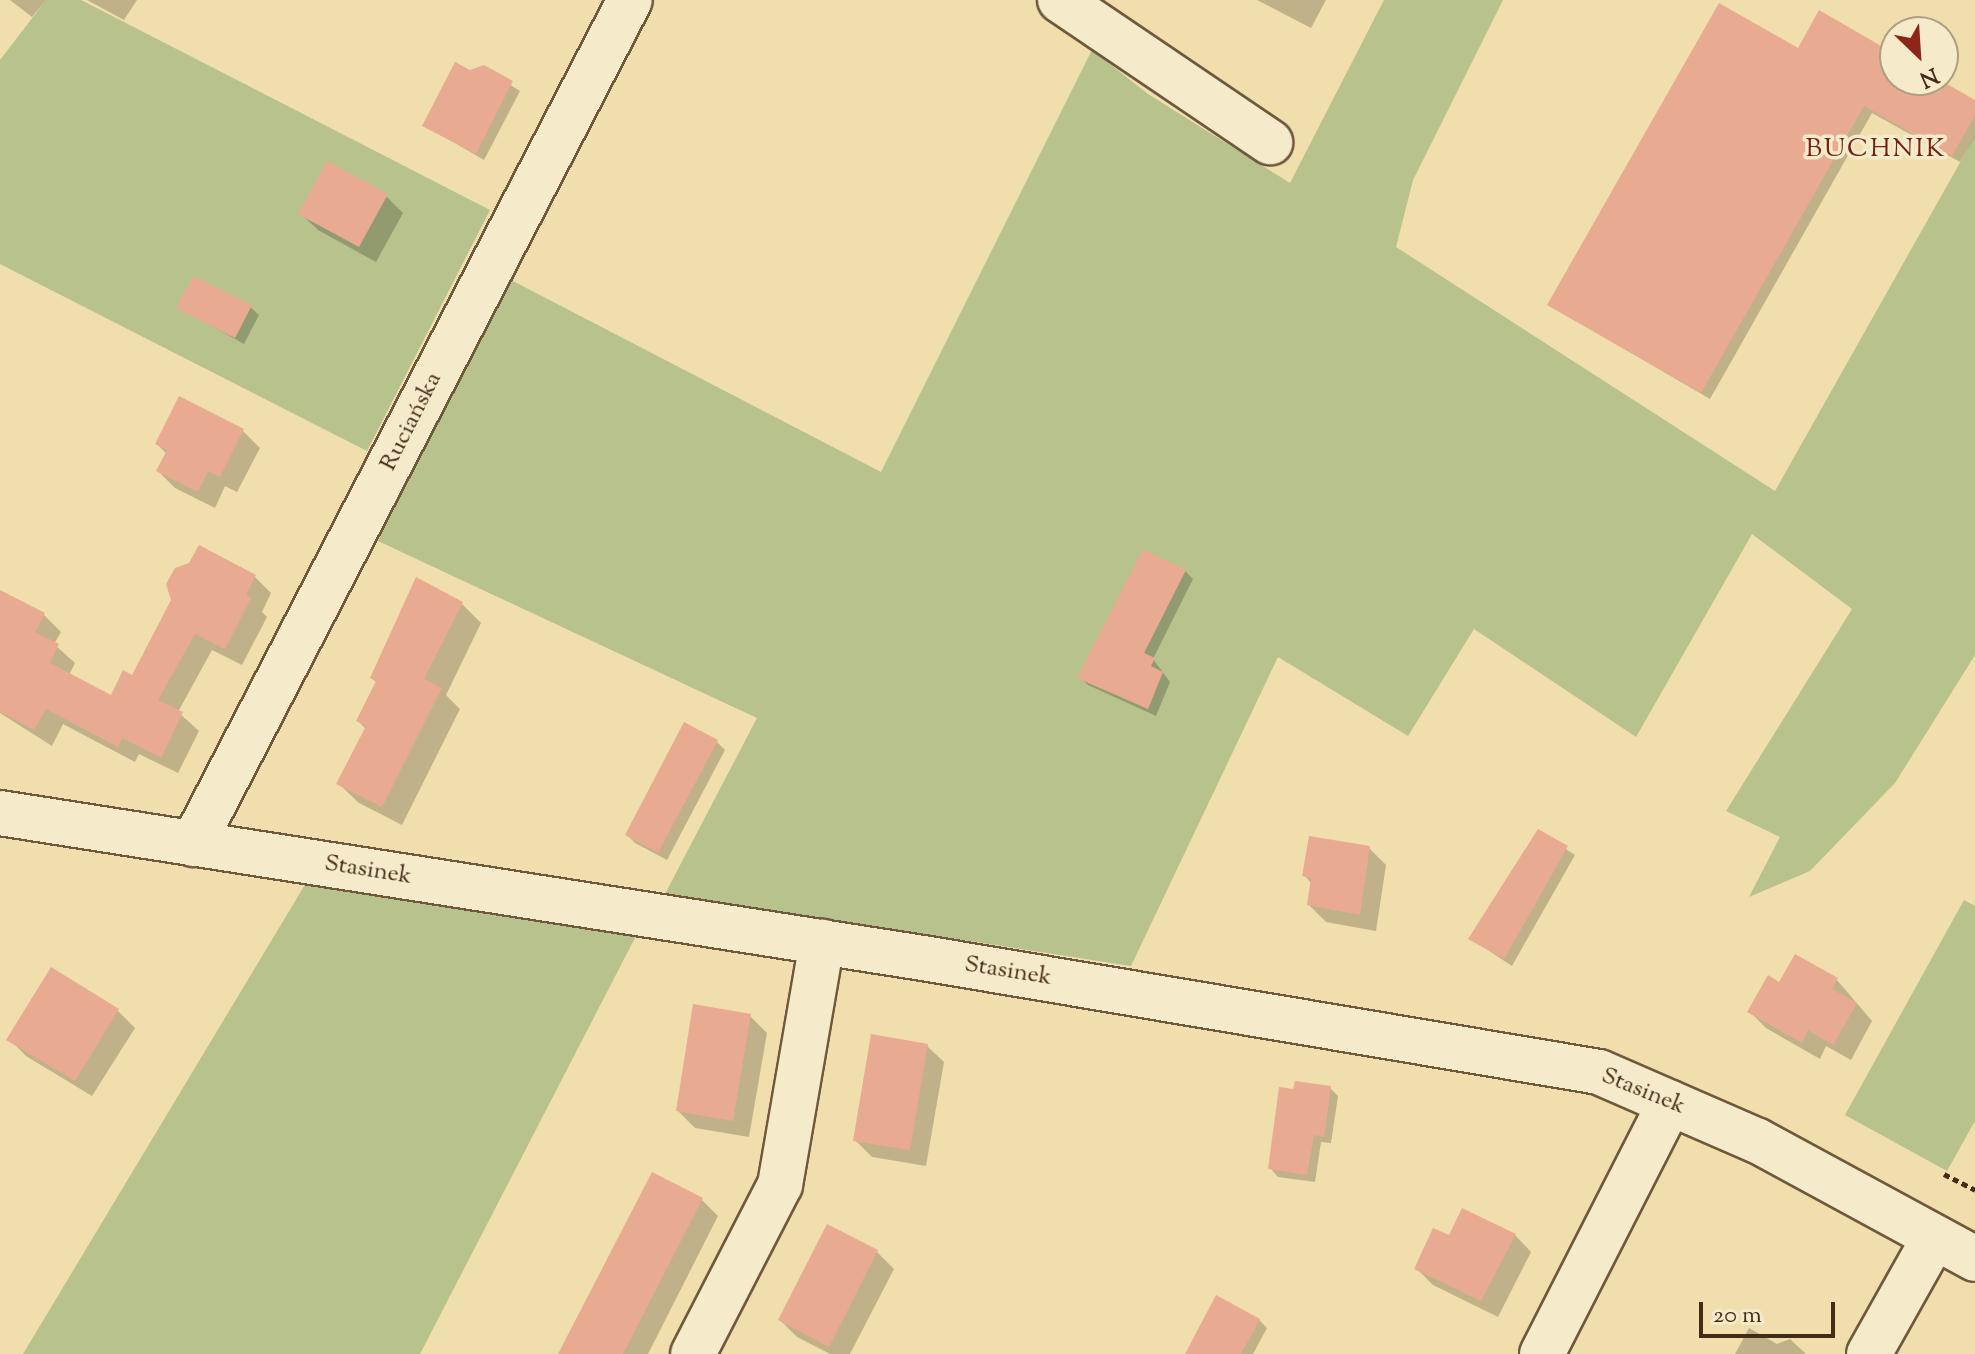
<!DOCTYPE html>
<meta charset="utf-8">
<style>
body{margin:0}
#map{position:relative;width:1975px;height:1354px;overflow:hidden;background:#f0deac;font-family:"Sorts Mill Goudy",serif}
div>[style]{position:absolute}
.green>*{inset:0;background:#b7c28c}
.shadow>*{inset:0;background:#0003}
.building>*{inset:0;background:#e9aa92}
.path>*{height:5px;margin-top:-2.5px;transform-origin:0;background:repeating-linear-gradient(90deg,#442b17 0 6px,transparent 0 10px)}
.roads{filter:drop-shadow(2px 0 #6f583c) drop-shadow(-2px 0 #6f583c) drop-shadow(0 2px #6f583c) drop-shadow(0 -2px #6f583c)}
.minor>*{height:44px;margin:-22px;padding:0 22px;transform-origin:22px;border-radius:22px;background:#f5eac9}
span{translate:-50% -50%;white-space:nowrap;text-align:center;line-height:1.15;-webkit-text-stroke:7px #f5eac9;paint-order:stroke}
.street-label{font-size:24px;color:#442b17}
.neighbourhood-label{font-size:26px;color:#7a1f14;letter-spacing:2px}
.north{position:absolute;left:1879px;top:16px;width:80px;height:80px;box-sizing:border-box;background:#f5eac9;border:2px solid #ae9e82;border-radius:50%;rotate:155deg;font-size:22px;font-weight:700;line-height:32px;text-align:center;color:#442b17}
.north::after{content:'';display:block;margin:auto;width:28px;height:36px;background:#8f2418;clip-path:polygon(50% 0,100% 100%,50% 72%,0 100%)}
.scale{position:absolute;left:1699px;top:1302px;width:136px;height:36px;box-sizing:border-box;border:4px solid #442b17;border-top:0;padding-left:10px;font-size:24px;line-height:28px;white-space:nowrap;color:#442b17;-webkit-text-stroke:6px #f5eac9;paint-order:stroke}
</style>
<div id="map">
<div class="green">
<i style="clip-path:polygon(46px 0,81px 0,490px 210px,367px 451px,0 264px,0 60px)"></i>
<i style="clip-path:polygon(1384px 0,1503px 0,1413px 180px,1396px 247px,1775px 491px,1975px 136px,1975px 655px,1895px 783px,1810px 871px,1749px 897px,1780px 837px,1726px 811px,1852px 609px,1752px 534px,1636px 737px,1474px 629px,1408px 736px,1278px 657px,1131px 966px,665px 894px,757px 718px,378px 541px,509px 279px,881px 472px,1092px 50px,1148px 94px,1290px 183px)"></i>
<i style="clip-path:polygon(309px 878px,637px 934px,420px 1354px,23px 1354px)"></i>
<i style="clip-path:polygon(1964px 900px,1975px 906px,1975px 1121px,1947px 1171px,1845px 1115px)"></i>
</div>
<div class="shadow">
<i style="clip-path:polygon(10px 0,46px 0,32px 17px)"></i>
<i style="clip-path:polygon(87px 0,137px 0,124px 20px)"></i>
<i style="clip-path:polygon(1257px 0,1326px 0,1311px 28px)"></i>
<i style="clip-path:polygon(1895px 56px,1895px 80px,1936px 80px,1975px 103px,1975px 137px,1960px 162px,1872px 113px,1710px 399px,1549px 305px)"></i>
<i style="clip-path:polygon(483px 67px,520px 91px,484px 160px,424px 125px,470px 72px)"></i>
<i style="clip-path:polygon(386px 196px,403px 213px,376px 262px,318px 230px,301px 214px)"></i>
<i style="clip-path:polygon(179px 307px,250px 307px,259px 315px,244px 344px)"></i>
<i style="clip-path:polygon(243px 431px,260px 448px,237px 492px,225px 486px,215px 508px,175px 488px,158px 471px,167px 454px,157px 444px)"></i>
<i style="clip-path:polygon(1185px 571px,1193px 579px,1153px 659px,1170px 682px,1156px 716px,1088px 685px,1080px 677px)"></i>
<i style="clip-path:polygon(254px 576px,271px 593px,262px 612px,267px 617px,242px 665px,212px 650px,178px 712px,199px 731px,178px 773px,139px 754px,135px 762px,63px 724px,52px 746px,0 713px,0 608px,6px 596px,44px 615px,61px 632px,54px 644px,75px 663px,69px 675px,112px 698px)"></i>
<i style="clip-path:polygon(462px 604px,481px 623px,446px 695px,460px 709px,402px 825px,359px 803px,339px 784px,366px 729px,358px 721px,377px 683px,372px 678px)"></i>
<i style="clip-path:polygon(717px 742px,725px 750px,667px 860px,635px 843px,627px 835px)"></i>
<i style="clip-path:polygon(1539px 832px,1575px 855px,1512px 966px,1471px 939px)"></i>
<i style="clip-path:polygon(1369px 848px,1386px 865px,1376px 931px,1326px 922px,1309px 905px,1312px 884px,1304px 875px)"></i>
<i style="clip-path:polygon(51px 970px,118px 1011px,135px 1028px,92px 1096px,26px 1056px,9px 1039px)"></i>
<i style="clip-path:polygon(1837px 980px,1872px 1021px,1851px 1060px,1826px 1046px,1820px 1059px,1766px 1028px,1749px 1011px,1780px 984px)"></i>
<i style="clip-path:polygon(750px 1016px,767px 1033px,749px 1137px,695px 1128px,678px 1111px)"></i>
<i style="clip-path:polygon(927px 1046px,944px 1062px,926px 1166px,872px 1157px,855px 1140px)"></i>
<i style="clip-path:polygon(1330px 1088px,1338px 1096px,1331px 1143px,1321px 1142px,1315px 1182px,1278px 1177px,1270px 1168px)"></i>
<i style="clip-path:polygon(702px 1200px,718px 1216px,648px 1354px,560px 1354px)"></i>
<i style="clip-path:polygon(828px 1227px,877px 1252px,894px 1269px,850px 1354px,830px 1354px,797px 1337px,780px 1320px)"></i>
<i style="clip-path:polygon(1515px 1235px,1531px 1252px,1498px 1317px,1433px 1285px,1416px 1268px,1449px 1237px)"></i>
<i style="clip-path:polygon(1259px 1320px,1267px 1328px,1253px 1354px,1187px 1354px)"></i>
<i style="clip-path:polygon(1749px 1328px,1777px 1344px,1790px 1339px,1806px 1354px,1735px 1354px)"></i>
</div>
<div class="building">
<i style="clip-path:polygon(1719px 3px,1798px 48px,1819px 10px,1895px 54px,1895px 80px,1940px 80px,1975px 100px,1975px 115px,1952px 156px,1864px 106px,1701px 393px,1547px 305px)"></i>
<i style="clip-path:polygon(455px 62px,470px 70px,484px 65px,513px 81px,476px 154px,422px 126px)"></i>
<i style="clip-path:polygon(327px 161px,388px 194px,359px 247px,298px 214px)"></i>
<i style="clip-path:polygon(193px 276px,252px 305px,235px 338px,176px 308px)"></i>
<i style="clip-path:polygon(179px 396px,244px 429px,220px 477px,208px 471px,198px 492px,156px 471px,167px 450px,155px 444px)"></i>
<i style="clip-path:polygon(199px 545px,256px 575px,246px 595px,251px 598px,225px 649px,195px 634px,158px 700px,183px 712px,161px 758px,122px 738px,118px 747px,46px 709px,34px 730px,0 712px,0 590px,45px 613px,35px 632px,59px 644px,50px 663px,111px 695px,123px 670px,132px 675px,171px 600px,166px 584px,175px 568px,189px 563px)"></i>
<i style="clip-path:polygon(1143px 549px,1186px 570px,1144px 653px,1155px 658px,1151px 666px,1163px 672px,1148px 709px,1077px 678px)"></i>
<i style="clip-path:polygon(416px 577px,463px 602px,424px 679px,442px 688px,382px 807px,336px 784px,366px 726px,356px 721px,376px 681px,370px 678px)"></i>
<i style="clip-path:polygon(684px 722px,718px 740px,658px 853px,625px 835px)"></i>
<i style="clip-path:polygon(1538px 829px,1568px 846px,1504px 959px,1468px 939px)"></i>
<i style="clip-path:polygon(1309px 836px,1370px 846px,1360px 915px,1307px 905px,1311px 878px,1302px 876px)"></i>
<i style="clip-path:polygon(1795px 954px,1838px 978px,1832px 989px,1857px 1003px,1833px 1045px,1808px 1030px,1802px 1043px,1747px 1012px,1768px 975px,1779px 982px)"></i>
<i style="clip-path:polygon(51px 967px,119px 1009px,75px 1081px,6px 1040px)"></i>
<i style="clip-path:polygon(693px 1004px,751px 1014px,733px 1121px,676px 1111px)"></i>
<i style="clip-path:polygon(871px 1034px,928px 1044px,910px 1150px,853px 1141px)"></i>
<i style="clip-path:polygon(1295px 1081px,1331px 1086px,1324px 1137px,1314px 1135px,1307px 1175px,1268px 1169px,1279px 1087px,1293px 1089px)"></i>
<i style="clip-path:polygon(652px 1172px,703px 1198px,623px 1354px,558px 1354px)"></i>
<i style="clip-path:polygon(1462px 1208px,1516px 1234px,1481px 1301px,1414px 1269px,1433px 1228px,1449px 1235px)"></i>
<i style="clip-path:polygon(827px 1224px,878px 1250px,829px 1347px,778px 1320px)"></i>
<i style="clip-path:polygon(1216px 1295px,1260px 1319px,1241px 1354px,1185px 1354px)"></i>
</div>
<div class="path">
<i style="left:1944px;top:1174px;width:35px;rotate:27deg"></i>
</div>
<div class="roads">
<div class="minor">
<i style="left:1060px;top:0;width:254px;rotate:34.1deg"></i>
<i style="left:0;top:813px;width:940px;rotate:8.93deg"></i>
<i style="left:929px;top:959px;width:679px;rotate:9.57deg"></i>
<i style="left:1599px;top:1072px;width:173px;rotate:23.5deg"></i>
<i style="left:1758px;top:1141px;width:247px;rotate:28.5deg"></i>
<i style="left:193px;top:844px;width:950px;rotate:-62.63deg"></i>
<i style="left:693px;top:1354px;width:190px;rotate:-62.8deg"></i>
<i style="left:780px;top:1185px;width:247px;rotate:-80.2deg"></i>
<i style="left:1542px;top:1354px;width:282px;rotate:-63deg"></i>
<i style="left:1869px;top:1354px;width:133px;rotate:-60.7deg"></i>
</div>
</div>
<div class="street-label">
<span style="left:412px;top:422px;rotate:-63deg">Ruciańska</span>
<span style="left:368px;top:871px;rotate:9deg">Stasinek</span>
<span style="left:1008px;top:972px;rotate:9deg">Stasinek</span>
<span style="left:1643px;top:1092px;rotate:22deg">Stasinek</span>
</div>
<div class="neighbourhood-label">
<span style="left:1876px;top:150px">BUCHNIK</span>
</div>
<div class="north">N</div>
<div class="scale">20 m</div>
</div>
